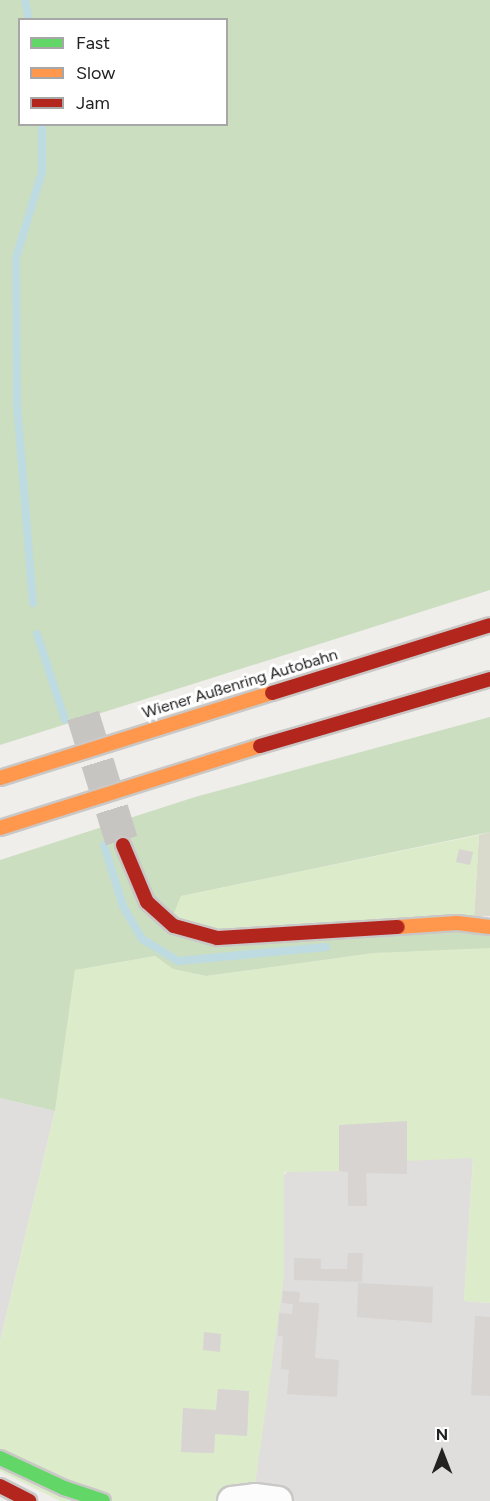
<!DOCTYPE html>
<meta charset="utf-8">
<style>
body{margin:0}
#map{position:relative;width:490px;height:1501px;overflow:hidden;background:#f0eeea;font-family:Figtree,sans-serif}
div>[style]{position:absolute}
.residential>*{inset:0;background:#dfdedc}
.construction>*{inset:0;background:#d9d9cc}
.grass>*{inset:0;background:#dcecca}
.forest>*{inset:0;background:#cbdec0}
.stream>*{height:8px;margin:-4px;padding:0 4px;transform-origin:4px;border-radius:4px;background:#bedbe2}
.building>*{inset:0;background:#d7d4d1}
.secondary-tunnel>*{height:33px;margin-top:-16.5px;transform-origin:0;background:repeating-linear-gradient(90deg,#c7c5c2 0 33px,transparent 0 49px)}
.roads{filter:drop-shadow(2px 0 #c9c8c6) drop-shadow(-2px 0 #c9c8c6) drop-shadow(0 2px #c9c8c6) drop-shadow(0 -2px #c9c8c6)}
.street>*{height:28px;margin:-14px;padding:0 14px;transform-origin:14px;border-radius:14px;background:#fdfcfc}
.fast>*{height:14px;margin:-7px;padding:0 7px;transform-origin:7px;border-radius:7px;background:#63d668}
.slow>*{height:14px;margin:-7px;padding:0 7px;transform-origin:7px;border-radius:7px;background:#ff974d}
.jam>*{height:14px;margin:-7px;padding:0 7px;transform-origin:7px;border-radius:7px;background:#b3261e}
span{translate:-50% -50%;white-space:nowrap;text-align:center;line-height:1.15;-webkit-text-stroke:6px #fff;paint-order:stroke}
.street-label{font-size:16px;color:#222}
.legend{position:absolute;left:18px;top:18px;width:210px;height:108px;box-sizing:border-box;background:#fff;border:2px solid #a7a7a7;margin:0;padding:8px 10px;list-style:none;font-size:18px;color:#222}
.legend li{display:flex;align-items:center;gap:12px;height:30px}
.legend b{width:30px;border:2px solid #a7a7a7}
.north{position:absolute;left:412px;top:1423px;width:60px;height:60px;-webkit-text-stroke:4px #fff;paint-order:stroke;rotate:0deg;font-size:16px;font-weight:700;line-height:24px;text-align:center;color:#222}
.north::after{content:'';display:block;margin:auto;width:21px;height:27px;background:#222;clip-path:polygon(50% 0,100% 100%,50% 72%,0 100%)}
</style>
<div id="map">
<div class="residential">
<i style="clip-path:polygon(0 1098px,55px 1111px,0 1342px)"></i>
<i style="clip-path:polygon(339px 1125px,473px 1158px,464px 1301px,490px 1303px,490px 1501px,169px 1501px,180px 1269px)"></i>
</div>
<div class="construction">
<i style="clip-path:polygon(490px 832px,490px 916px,474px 917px,479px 835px)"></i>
</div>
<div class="grass">
<i style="clip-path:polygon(479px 835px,474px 917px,217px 930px,172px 918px,181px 896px)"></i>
<i style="clip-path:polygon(evenodd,440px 948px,490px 948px,490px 1303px,464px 1301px,473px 1158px,407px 1161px,340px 1125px,339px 1171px,284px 1172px,284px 1277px,254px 1493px,215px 1501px,60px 1501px,0 1471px,0 1342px,55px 1111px,75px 970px,155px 956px,173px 969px,206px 976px,374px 953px,440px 948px,218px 1389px,249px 1391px,247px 1436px,215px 1434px,214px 1453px,181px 1452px,183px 1409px,216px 1410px,218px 1389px)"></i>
</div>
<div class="forest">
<i style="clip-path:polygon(evenodd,0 0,490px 0,490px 590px,0 745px,0 0,20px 20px,226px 20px,226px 124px,20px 124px,20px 20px)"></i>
<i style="clip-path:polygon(490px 717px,490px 832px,181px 896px,166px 933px,490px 931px,490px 948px,374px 953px,206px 976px,173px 969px,155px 956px,75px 970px,55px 1111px,0 1098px,0 860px,195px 797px)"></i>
</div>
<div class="stream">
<i style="left:25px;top:0;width:20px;rotate:79deg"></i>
<i style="left:33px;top:603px;width:202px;rotate:-94.6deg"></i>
<i style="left:17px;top:402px;width:144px;rotate:-90.4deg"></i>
<i style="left:16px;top:258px;width:90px;rotate:-73.2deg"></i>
<i style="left:42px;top:172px;width:48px;rotate:-90deg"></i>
<i style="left:37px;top:634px;width:90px;rotate:72deg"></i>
<i style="left:104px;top:845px;width:64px;rotate:72.7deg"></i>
<i style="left:123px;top:906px;width:38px;rotate:60deg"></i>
<i style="left:142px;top:939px;width:42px;rotate:31.4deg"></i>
<i style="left:178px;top:961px;width:149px;rotate:-5.4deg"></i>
</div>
<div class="building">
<i style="clip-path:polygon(459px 849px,473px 852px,470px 865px,456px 862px)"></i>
<i style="clip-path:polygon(407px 1121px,407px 1174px,366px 1173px,367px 1206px,348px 1206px,348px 1172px,339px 1171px,339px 1125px)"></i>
<i style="clip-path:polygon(348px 1253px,363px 1253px,362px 1282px,294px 1280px,294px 1258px,321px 1259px,321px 1269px,347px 1269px)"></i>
<i style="clip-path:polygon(358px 1283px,433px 1287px,432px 1323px,357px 1317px)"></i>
<i style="clip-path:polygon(283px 1291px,300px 1292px,299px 1302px,319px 1303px,315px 1358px,339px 1360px,337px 1397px,287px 1394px,289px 1370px,281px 1369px,283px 1336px,278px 1336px,279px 1313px,292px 1314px,293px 1304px,282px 1303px)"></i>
<i style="clip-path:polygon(475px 1316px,490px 1317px,490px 1396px,471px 1395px)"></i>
<i style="clip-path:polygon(204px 1332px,221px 1334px,220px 1352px,203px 1350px)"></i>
<i style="clip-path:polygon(218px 1389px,249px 1391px,247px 1436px,215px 1434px,214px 1453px,181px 1452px,183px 1408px,216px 1410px)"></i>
</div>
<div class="secondary-tunnel">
<i style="left:83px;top:715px;width:136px;rotate:72.9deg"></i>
</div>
<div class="roads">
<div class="street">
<i style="left:232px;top:1501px;width:23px;rotate:-7deg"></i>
<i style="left:255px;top:1498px;width:23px;rotate:7deg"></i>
</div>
<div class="fast">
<i style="left:0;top:1458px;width:71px;rotate:25.1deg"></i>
<i style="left:64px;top:1488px;width:41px;rotate:18.4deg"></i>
</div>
<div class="slow">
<i style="left:0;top:778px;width:285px;rotate:-17.4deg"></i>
<i style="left:0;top:828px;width:273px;rotate:-17.5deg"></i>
<i style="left:398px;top:927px;width:59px;rotate:-3.9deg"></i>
<i style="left:457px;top:923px;width:33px;rotate:7deg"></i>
</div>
<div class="jam">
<i style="left:272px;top:693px;width:228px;rotate:-17.3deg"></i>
<i style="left:260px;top:746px;width:240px;rotate:-16.2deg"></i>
<i style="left:123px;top:845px;width:62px;rotate:67.2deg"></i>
<i style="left:147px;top:902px;width:36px;rotate:42deg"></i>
<i style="left:174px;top:926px;width:45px;rotate:15.6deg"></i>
<i style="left:217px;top:938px;width:181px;rotate:-3.5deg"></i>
<i style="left:0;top:1486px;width:33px;rotate:27deg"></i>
</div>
</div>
<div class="street-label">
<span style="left:240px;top:684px;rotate:-17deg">Wiener Außenring Autobahn</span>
</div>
<ul class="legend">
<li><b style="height:8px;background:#63d668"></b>Fast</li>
<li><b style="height:8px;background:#ff974d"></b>Slow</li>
<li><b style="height:8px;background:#b3261e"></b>Jam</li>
</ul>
<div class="north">N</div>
</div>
